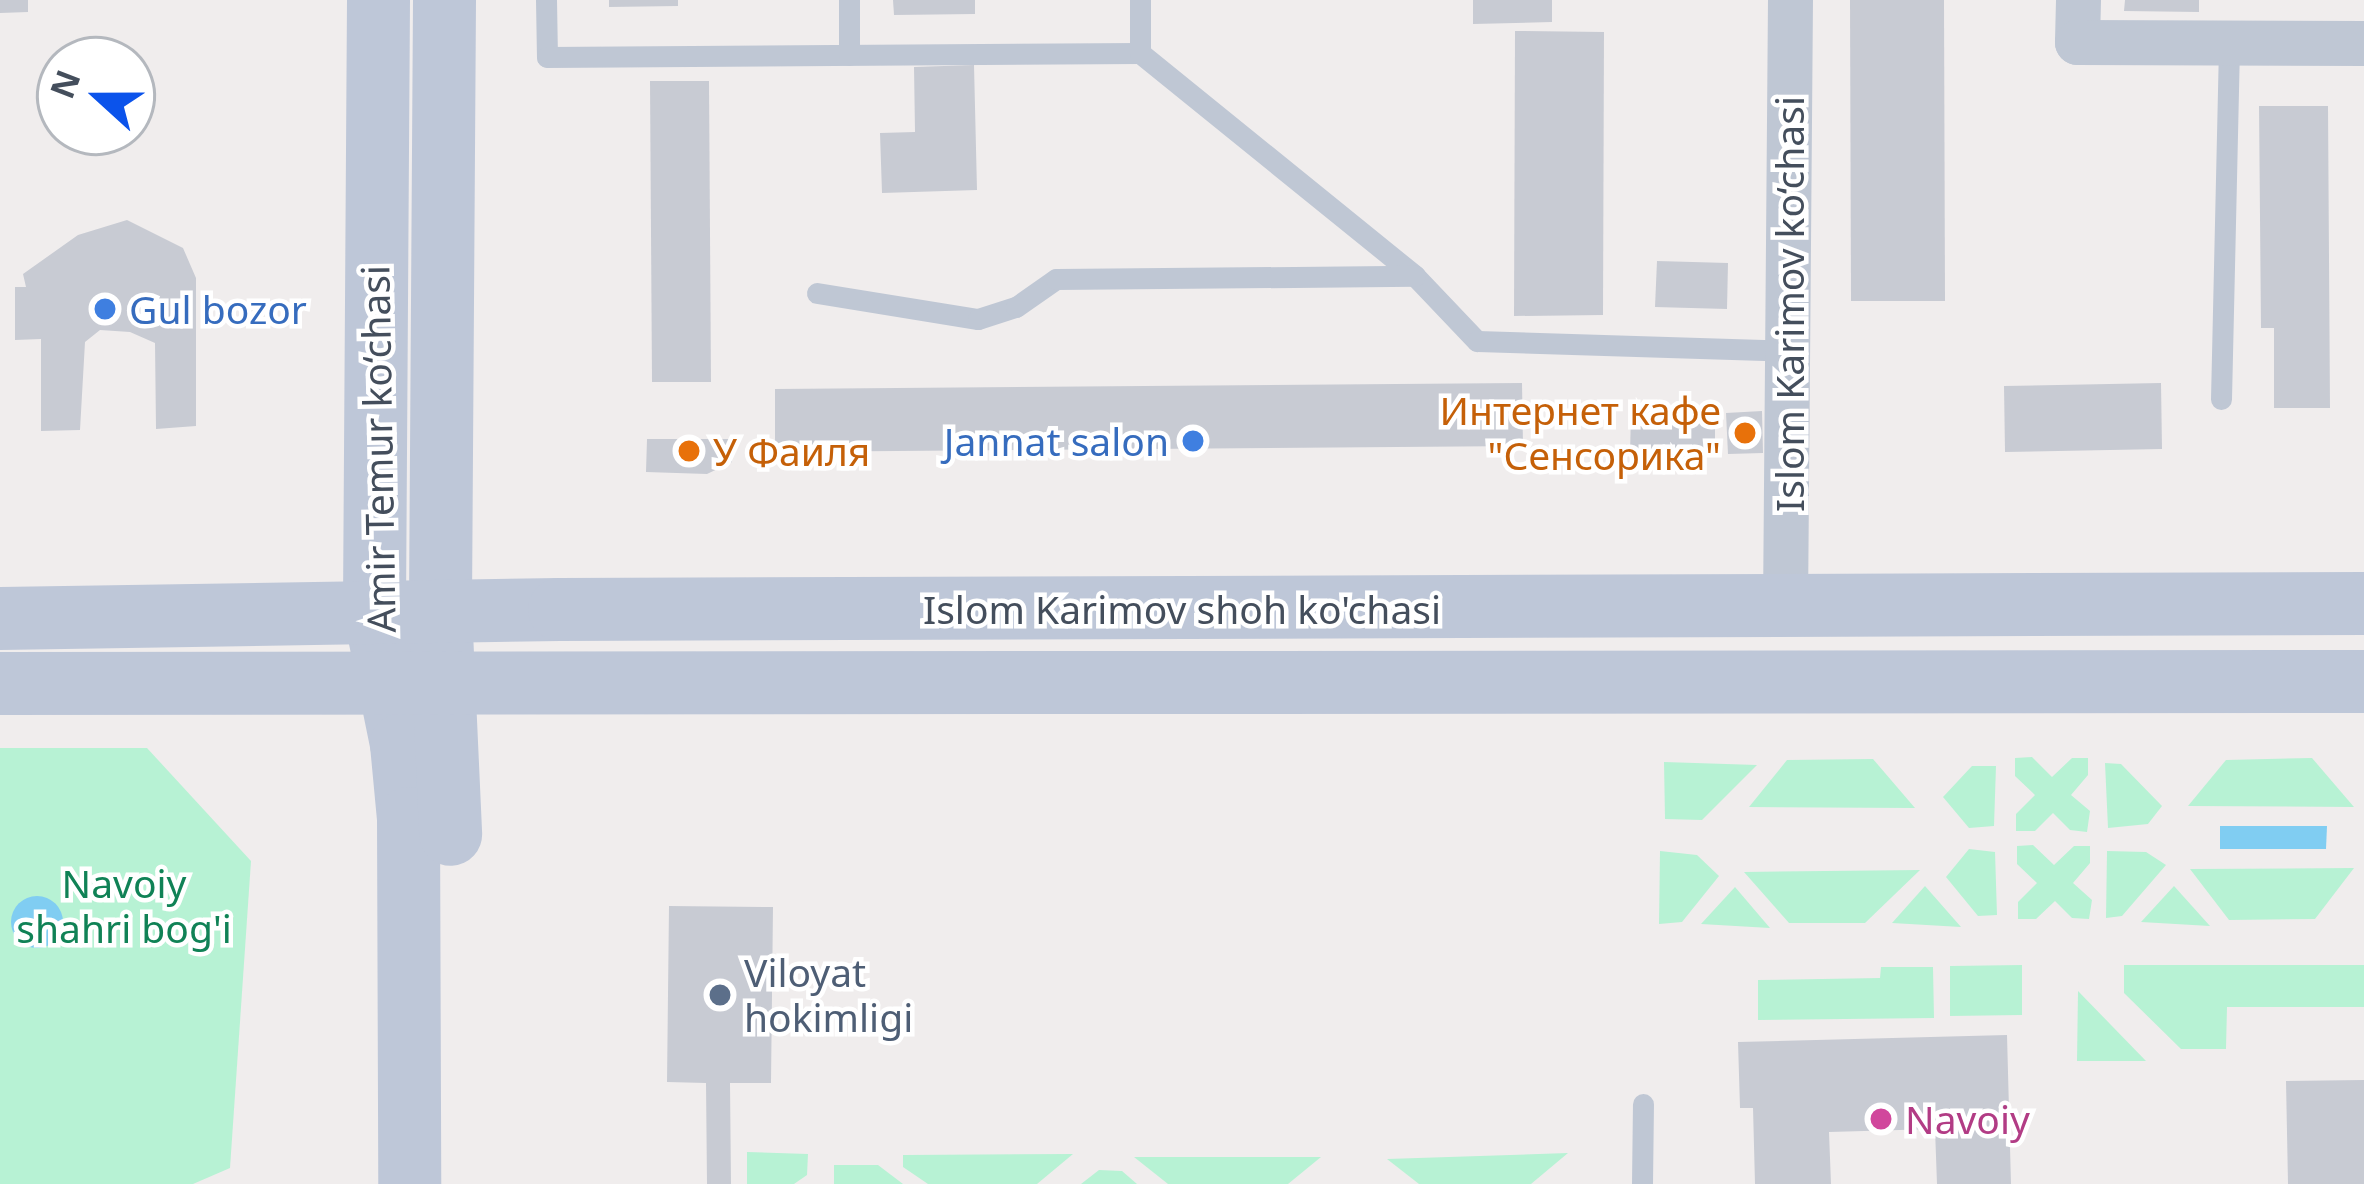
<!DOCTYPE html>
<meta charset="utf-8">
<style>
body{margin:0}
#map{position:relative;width:2364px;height:1184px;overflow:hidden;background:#f0eded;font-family:"Noto Sans",sans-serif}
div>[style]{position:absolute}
.green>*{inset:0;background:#b7f2d4}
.water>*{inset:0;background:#80cdf2}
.round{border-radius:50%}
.building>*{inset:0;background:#c8cbd3}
.lane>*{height:21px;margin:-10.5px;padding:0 10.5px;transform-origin:10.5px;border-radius:10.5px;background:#bfc7d4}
.street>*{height:45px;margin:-22.5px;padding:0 22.5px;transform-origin:22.5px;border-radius:22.5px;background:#bfc7d4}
.secondary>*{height:63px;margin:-31.5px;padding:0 31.5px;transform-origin:31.5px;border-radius:31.5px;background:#bec7d8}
.dots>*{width:33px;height:33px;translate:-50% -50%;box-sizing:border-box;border:6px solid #fff;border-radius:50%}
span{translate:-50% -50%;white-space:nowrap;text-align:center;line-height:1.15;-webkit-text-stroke:9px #fff;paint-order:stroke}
.street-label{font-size:39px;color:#444e5c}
.shop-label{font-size:39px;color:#366cbe}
.left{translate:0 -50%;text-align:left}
.right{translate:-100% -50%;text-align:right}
.food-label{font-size:39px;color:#c56008}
.park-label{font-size:39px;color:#108256}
.service-label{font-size:39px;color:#4e5e75}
.hotel-label{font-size:39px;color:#b23c85}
.north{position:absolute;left:36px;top:36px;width:120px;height:120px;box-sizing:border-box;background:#fff;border:3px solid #b4b8be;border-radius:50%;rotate:291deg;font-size:33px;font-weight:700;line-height:48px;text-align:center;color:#444e5c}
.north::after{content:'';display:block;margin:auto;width:42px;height:54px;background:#0b53eb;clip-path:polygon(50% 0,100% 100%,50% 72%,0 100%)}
</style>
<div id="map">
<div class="green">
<i style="clip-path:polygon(0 748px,147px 748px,251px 861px,230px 1168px,193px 1184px,0 1184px)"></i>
<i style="clip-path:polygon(2032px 757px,2052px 777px,2072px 758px,2088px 758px,2088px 775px,2071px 795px,2090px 811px,2087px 832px,2070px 830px,2053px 813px,2035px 831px,2016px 831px,2016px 814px,2035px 795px,2015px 776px,2015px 758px)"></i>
<i style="clip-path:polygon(2312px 758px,2354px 807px,2188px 806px,2226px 760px)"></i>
<i style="clip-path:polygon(1873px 759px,1915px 808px,1749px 807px,1787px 760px)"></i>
<i style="clip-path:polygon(1664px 762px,1757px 765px,1702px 820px,1665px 819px)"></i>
<i style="clip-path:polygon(2105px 763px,2121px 764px,2162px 806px,2148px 824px,2108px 828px)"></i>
<i style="clip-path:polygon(1972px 766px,1996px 766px,1994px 826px,1969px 828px,1943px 797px)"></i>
<i style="clip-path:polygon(2033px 845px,2054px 865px,2074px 846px,2090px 846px,2090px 863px,2073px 883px,2092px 900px,2089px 919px,2072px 918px,2055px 901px,2036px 919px,2018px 919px,2018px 902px,2037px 883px,2017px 864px,2017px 846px)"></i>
<i style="clip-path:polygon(1969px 849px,1995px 852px,1997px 915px,1978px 916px,1946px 877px)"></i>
<i style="clip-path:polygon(1660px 851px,1697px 855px,1719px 876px,1682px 922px,1659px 924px)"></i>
<i style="clip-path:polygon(2107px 851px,2146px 852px,2166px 865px,2122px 916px,2106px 918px)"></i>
<i style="clip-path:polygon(2354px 868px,2315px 919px,2229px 920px,2190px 869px)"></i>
<i style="clip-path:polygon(1920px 870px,1865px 923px,1789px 923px,1744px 872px)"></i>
<i style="clip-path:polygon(1925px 886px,1961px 927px,1892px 923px)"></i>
<i style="clip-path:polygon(2174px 886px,2210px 926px,2141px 922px)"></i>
<i style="clip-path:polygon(1735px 887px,1770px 928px,1701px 924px)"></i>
<i style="clip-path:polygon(2022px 965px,2022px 1015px,1950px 1016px,1950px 966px)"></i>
<i style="clip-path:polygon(2124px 965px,2364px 965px,2364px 1007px,2227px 1007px,2226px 1049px,2181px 1049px,2124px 993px)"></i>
<i style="clip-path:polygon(1881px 967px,1933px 967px,1934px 1018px,1758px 1020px,1758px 980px,1880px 978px)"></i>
<i style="clip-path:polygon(2078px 991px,2146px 1061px,2077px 1061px)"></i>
<i style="clip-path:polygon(747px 1152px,808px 1154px,807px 1175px,794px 1184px,747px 1184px)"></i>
<i style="clip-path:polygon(1568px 1153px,1531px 1184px,1419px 1184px,1387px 1159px)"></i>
<i style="clip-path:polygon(1073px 1154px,1037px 1184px,928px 1184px,903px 1167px,903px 1155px)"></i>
<i style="clip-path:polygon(1134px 1157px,1321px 1157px,1288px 1184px,1168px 1184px)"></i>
<i style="clip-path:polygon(834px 1165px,878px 1165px,903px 1184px,834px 1184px)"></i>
<i style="clip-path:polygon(1099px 1170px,1122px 1171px,1137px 1184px,1081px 1184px)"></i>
</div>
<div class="water">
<i style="clip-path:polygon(2220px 826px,2327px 826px,2326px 849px,2220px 849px)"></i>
<i class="round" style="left:11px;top:896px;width:52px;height:52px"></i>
</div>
<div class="building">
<i style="clip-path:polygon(0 0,28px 0,28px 12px,0 13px)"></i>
<i style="clip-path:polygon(609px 0,678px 0,678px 6px,609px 7px)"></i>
<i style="clip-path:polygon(893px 0,975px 0,975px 14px,894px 15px)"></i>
<i style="clip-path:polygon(1473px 0,1552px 0,1552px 22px,1473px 24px)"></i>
<i style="clip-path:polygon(1850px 0,1944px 0,1945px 301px,1851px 301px)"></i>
<i style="clip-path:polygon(2125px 0,2199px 0,2199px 12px,2124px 11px)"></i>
<i style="clip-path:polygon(1515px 31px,1604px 32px,1603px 315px,1514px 316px)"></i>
<i style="clip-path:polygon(974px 65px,977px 190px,882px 193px,880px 133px,915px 132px,914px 67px)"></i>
<i style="clip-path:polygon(650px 81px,709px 81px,711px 382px,652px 382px)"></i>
<i style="clip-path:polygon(2259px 106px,2328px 106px,2330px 408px,2274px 408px,2274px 328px,2261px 328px)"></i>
<i style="clip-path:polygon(127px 220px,183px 248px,196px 278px,196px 426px,156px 429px,155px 343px,130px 332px,100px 330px,85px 342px,80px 430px,41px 431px,41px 339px,15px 340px,15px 287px,26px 287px,23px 274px,78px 235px)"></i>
<i style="clip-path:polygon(1657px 261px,1728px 263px,1727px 309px,1655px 307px)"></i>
<i style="clip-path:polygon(1522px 383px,1523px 446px,775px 452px,775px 389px)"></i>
<i style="clip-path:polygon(2161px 383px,2162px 449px,2005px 452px,2004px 386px)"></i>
<i style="clip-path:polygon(1715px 411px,1715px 454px,1630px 454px,1631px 412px)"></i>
<i style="clip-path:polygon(1762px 411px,1763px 453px,1728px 454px,1726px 413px)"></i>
<i style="clip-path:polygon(647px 439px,731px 439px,732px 462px,707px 474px,646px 472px)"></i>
<i style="clip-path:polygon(669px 906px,773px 907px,771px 1083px,730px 1083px,731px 1184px,707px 1184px,706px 1083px,667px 1082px)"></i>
<i style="clip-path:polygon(2007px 1035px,2011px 1184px,1937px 1184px,1935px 1129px,1829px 1132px,1831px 1184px,1755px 1184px,1753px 1108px,1740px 1108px,1738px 1042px)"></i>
<i style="clip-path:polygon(2364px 1080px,2364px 1184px,2288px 1184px,2286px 1081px)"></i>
</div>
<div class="lane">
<i style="left:546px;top:0;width:57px;rotate:89deg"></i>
<i style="left:547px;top:57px;width:593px;rotate:-0.39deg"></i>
<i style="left:1140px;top:53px;width:354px;rotate:39deg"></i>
<i style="left:1415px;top:276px;width:90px;rotate:46.4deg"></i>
<i style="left:1477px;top:341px;width:312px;rotate:1.8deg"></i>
<i style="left:1140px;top:0;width:53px;rotate:90deg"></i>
<i style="left:849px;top:55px;width:55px;rotate:-90deg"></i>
<i style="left:817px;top:293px;width:163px;rotate:9.2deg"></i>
<i style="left:978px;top:319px;width:40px;rotate:-18deg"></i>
<i style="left:1016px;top:307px;width:49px;rotate:-35deg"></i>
<i style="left:1056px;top:279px;width:359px;rotate:-0.5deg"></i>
<i style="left:2221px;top:399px;width:356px;rotate:-88.7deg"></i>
<i style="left:1642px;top:1184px;width:80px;rotate:-89.3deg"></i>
</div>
<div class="street">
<i style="left:2078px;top:0;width:42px;rotate:91.4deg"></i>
<i style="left:2077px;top:42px;width:287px;rotate:0.2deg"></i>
<i style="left:1785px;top:608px;width:608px;rotate:-89.53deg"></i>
</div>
<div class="secondary">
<i style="left:378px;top:0;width:611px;rotate:90.38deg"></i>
<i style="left:374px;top:611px;width:136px;rotate:78.5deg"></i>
<i style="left:401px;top:744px;width:74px;rotate:84.6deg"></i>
<i style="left:408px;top:818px;width:366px;rotate:89.8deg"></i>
<i style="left:444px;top:0;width:610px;rotate:90.38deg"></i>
<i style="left:440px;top:610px;width:224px;rotate:87.4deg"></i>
<i style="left:0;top:618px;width:559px;rotate:-0.92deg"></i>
<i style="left:559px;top:609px;width:1805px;rotate:-0.19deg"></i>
<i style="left:0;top:683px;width:2364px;rotate:-0.05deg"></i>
</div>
<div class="dots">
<i style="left:105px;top:309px;background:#3f7fe0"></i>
<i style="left:1745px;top:433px;background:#e8710a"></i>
<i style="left:1193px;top:441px;background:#3f7fe0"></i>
<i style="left:689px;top:451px;background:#e8710a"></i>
<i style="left:720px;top:995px;background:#5c6f8a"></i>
<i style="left:1881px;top:1119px;background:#d1479c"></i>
</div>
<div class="street-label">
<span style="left:1789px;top:304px;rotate:-90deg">Islom Karimov ko‘chasi</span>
<span style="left:378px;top:449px;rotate:-91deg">Amir Temur ko‘chasi</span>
<span style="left:1182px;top:609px">Islom Karimov shoh ko'chasi</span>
</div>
<div class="shop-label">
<span class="left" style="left:129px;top:309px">Gul bozor</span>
<span class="right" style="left:1169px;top:441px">Jannat salon</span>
</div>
<div class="food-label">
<span class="right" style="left:1721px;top:433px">Интернет кафе<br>"Сенсорика"</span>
<span class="left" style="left:713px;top:451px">У Фаиля</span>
</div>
<div class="park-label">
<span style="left:124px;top:906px">Navoiy<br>shahri bog'i</span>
</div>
<div class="service-label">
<span class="left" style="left:744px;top:995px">Viloyat<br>hokimligi</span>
</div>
<div class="hotel-label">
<span class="left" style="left:1905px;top:1119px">Navoiy</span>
</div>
<div class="north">N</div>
</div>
